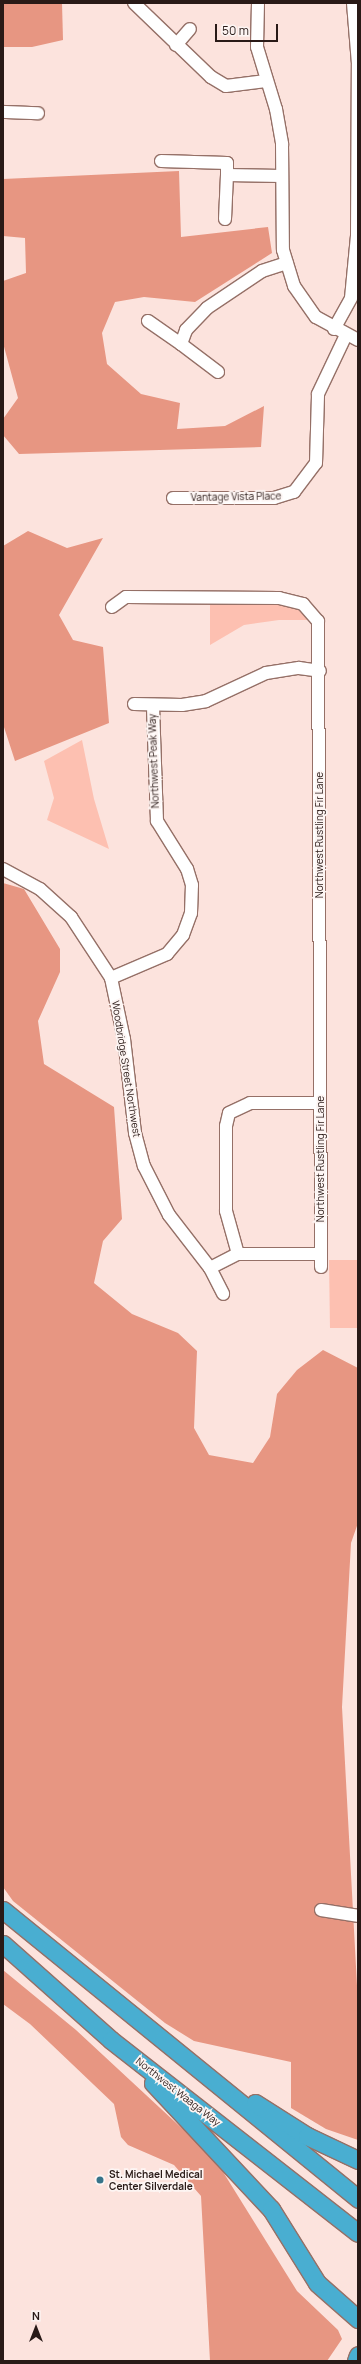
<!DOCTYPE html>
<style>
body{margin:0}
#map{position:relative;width:361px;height:2364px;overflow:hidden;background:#fce3dd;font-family:Manrope,sans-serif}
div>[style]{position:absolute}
.green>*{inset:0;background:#fdc0b1}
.forest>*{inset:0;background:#e79682}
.roads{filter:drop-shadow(1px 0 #957067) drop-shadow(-1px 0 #957067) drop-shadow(0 1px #957067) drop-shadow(0 -1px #957067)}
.minor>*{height:12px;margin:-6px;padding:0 6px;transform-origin:6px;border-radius:6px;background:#fff}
.highway>*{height:17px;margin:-8.5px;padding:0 8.5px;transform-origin:8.5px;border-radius:8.5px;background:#49aed1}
.dots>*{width:11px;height:11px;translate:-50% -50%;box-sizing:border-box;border:2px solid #fdf5f3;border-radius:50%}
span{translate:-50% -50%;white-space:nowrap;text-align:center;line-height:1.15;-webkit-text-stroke:3.5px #fdf5f3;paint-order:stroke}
.street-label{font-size:10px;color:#291a17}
.poi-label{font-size:10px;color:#291a17;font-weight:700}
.left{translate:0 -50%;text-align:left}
.frame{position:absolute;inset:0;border:4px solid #291a17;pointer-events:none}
.north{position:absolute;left:16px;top:2308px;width:40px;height:40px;-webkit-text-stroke:3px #fdf5f3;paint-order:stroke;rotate:0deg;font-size:11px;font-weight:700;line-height:16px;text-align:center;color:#291a17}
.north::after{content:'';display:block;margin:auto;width:14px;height:18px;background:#291a17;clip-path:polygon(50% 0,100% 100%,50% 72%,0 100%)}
.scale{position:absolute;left:215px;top:24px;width:63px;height:18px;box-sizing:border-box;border:2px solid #291a17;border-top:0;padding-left:5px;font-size:12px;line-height:14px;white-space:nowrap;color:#291a17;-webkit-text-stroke:3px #fdf5f3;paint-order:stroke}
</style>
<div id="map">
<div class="green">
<i style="clip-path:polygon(210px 598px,295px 601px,316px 620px,279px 620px,244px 625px,210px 645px)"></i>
<i style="clip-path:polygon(82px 740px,94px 799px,109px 849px,47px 820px,54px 798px,44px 761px)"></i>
<i style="clip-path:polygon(329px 1260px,358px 1260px,358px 1328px,330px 1328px)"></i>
</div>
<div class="forest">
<i style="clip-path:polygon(3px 3px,62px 3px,63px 40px,32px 47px,3px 47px)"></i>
<i style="clip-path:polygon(179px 171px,181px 237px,268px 227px,272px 253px,195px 302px,144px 297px,115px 302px,102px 333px,107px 364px,141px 394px,180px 403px,177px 429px,225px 426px,264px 406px,261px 447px,19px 454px,3px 435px,3px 419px,18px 398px,3px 343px,3px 281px,26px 273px,25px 238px,3px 236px,3px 179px)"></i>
<i style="clip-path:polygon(28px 531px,67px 548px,103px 538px,59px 615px,73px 640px,103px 647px,109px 723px,15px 761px,3px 724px,3px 546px)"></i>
<i style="clip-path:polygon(3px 883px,24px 889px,60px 949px,60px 972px,38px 1021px,44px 1064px,114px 1107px,122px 1219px,103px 1241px,94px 1283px,132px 1314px,178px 1333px,197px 1351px,194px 1428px,209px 1455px,253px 1463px,270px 1437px,277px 1394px,297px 1370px,323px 1350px,358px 1368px,358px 1523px,351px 1543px,342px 1707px,358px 2004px,358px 2140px,326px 2129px,291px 2108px,291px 2062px,194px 2041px,165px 2023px,13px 1901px,3px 1887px)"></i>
<i style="clip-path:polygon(3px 1970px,76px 2030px,215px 2159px,297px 2291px,338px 2330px,342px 2339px,327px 2361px,210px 2361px,201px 2196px,174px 2165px,128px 2145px,121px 2137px,114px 2104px,30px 2024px,3px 2004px)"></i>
</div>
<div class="roads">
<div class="minor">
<i style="left:134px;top:3px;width:107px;rotate:43.9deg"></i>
<i style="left:211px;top:77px;width:17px;rotate:31deg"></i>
<i style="left:226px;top:86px;width:40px;rotate:-7.1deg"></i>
<i style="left:258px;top:3px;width:44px;rotate:91.3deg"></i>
<i style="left:257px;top:47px;width:65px;rotate:73deg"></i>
<i style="left:276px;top:109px;width:36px;rotate:80deg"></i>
<i style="left:282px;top:144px;width:106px;rotate:89.5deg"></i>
<i style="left:283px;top:250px;width:38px;rotate:73deg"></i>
<i style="left:294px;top:286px;width:38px;rotate:55deg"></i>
<i style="left:316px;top:317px;width:48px;rotate:28.7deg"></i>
<i style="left:176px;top:45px;width:21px;rotate:-49deg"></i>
<i style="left:3px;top:112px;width:35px;rotate:2deg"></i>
<i style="left:161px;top:161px;width:66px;rotate:1.7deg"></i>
<i style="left:227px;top:163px;width:12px;rotate:90deg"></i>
<i style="left:227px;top:175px;width:54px;rotate:1.1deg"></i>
<i style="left:225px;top:219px;width:44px;rotate:-87.4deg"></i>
<i style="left:148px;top:321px;width:40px;rotate:34.9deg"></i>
<i style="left:334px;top:329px;width:35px;rotate:-61deg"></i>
<i style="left:351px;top:298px;width:62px;rotate:-84.5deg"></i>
<i style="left:357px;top:236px;width:172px;rotate:-89.7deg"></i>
<i style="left:358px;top:64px;width:61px;rotate:-94.7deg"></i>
<i style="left:218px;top:372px;width:46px;rotate:-142.9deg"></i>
<i style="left:181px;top:344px;width:15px;rotate:-70deg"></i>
<i style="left:186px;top:330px;width:30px;rotate:-46deg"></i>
<i style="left:207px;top:308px;width:66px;rotate:-33.9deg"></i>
<i style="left:262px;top:271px;width:26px;rotate:-18deg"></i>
<i style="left:173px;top:498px;width:101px"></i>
<i style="left:274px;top:498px;width:21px;rotate:-17deg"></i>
<i style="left:294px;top:492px;width:36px;rotate:-53deg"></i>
<i style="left:316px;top:463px;width:69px;rotate:-88.3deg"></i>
<i style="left:318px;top:394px;width:65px;rotate:-64.6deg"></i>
<i style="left:112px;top:607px;width:17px;rotate:-36deg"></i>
<i style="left:126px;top:597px;width:153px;rotate:0.4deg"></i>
<i style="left:279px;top:598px;width:25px;rotate:14deg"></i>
<i style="left:303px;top:604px;width:23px;rotate:49deg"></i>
<i style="left:318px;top:621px;width:646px;rotate:89.73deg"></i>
<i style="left:134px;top:704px;width:48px;rotate:1.2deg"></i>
<i style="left:182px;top:705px;width:24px;rotate:-9deg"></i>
<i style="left:206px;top:701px;width:66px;rotate:-25deg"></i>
<i style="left:266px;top:673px;width:33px;rotate:-9deg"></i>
<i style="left:299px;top:668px;width:21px;rotate:8deg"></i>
<i style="left:3px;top:869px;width:42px;rotate:28.4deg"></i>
<i style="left:40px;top:889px;width:42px;rotate:42.1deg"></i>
<i style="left:71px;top:917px;width:73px;rotate:56.7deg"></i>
<i style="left:111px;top:978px;width:62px;rotate:78deg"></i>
<i style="left:124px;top:1039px;width:95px;rotate:83.3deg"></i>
<i style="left:135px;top:1133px;width:34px;rotate:75deg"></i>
<i style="left:144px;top:1166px;width:55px;rotate:63deg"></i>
<i style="left:169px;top:1215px;width:67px;rotate:52.3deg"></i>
<i style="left:210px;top:1268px;width:29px;rotate:63deg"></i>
<i style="left:111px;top:978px;width:61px;rotate:-23.2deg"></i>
<i style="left:167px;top:954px;width:25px;rotate:-50deg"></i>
<i style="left:183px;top:935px;width:23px;rotate:-70deg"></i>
<i style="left:191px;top:913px;width:28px;rotate:-88deg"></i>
<i style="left:192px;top:885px;width:17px;rotate:-107deg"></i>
<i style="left:187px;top:869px;width:57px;rotate:-122deg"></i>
<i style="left:157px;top:821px;width:116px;rotate:-92deg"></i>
<i style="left:238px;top:1254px;width:45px;rotate:-105.6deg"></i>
<i style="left:226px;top:1211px;width:85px;rotate:-90deg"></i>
<i style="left:226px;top:1126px;width:13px;rotate:-77deg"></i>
<i style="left:229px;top:1113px;width:23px;rotate:-25deg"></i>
<i style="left:250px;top:1103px;width:70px"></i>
<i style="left:210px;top:1268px;width:31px;rotate:-27deg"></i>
<i style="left:238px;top:1254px;width:83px"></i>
<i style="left:321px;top:1910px;width:37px;rotate:9deg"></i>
</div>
<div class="highway">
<i style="left:3px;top:1910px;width:458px;rotate:39.1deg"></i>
<i style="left:3px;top:1944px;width:144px;rotate:41.6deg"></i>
<i style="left:111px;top:2040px;width:313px;rotate:38deg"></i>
<i style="left:153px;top:2083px;width:173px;rotate:46.9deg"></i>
<i style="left:271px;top:2209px;width:87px;rotate:58.1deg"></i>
<i style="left:317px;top:2283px;width:55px;rotate:41.3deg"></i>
<i style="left:255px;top:2103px;width:62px;rotate:32.4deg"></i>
<i style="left:307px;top:2136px;width:56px;rotate:25.2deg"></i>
<i style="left:356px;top:2361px;width:6px;rotate:-72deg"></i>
</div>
</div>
<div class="dots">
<i style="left:100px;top:2180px;background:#36748a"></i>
</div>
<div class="street-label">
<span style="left:236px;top:497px;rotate:-1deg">Vantage Vista Place</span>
<span style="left:154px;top:761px;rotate:-92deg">Northwest Peak Way</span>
<span style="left:320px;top:835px;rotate:-90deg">Northwest Rustling Fir Lane</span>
<span style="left:126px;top:1069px;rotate:81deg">Woodbridge Street Northwest</span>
<span style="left:321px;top:1159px;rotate:-90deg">Northwest Rustling Fir Lane</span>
<span style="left:178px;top:2092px;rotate:38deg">Northwest Waaga Way</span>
</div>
<div class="poi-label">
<span class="left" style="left:109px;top:2180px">St. Michael Medical<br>Center Silverdale</span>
</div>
<div class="frame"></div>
<div class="north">N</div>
<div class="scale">50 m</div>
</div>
